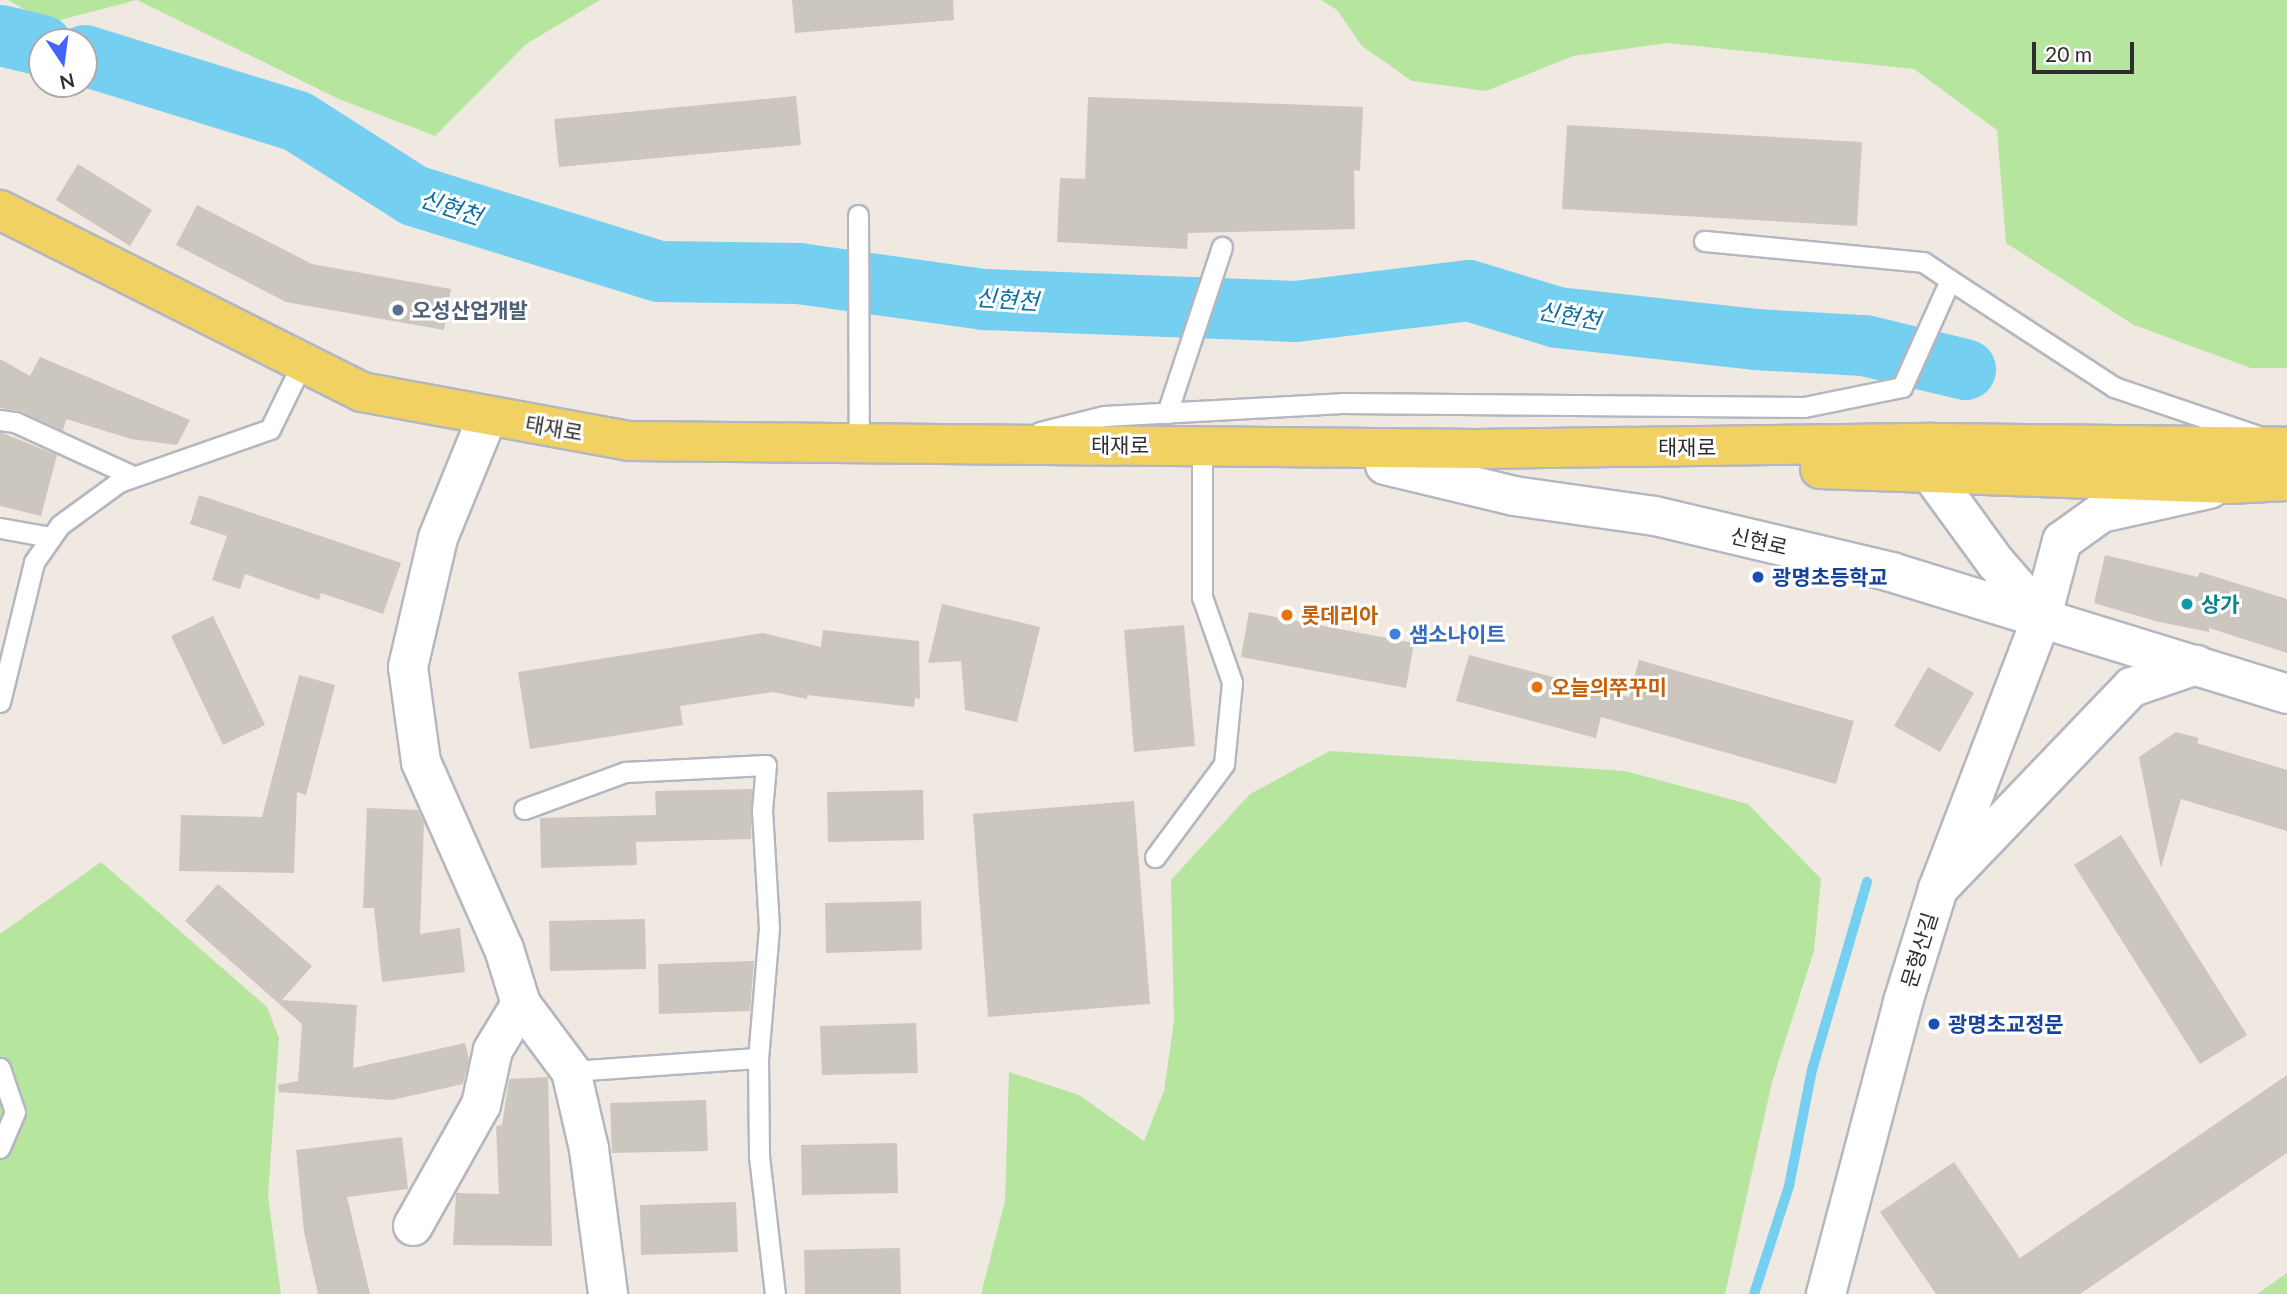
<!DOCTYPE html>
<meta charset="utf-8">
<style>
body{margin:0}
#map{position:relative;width:2287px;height:1294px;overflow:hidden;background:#efe9e1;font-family:Lato,"Noto Sans KR",sans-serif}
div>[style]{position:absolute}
.green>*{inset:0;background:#b6e59e}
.stream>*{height:10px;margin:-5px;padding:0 5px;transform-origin:5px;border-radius:5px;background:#75cff0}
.river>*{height:61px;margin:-30.5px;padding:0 30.5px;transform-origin:30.5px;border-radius:30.5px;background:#75cff0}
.building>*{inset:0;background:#cbc7bf}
.roads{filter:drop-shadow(2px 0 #b4b7c1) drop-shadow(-2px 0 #b4b7c1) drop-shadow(0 2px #b4b7c1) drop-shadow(0 -2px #b4b7c1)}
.service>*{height:19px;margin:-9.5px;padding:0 9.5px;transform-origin:9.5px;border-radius:9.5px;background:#fff}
.minor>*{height:38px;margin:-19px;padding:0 19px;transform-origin:19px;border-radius:19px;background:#fff}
.tertiary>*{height:38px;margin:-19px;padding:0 19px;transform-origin:19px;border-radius:19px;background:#fff}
.secondary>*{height:38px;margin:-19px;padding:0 19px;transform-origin:19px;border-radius:19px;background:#fff}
.primary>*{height:38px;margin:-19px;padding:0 19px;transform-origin:19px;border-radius:19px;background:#f2d163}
.dots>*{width:19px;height:19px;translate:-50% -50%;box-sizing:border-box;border:4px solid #fff;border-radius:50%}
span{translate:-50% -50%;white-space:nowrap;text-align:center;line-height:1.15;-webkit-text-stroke:6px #fff;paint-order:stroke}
.service-label{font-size:21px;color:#4e5e75;font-weight:700}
.left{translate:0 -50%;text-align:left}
.street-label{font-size:21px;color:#2e2e2e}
.transit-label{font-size:21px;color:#164399;font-weight:700}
.culture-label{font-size:21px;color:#0d838f;font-weight:700}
.food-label{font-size:21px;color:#c56008;font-weight:700}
.shop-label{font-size:21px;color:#366cbe;font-weight:700}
.water-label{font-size:23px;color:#0d6fa3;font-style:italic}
.north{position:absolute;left:28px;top:28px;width:70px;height:70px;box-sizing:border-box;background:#fff;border:2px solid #ababab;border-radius:50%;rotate:167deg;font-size:19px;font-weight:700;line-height:28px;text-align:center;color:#2e2e2e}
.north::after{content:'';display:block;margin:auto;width:24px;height:32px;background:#4264fb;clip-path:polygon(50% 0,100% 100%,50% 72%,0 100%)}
.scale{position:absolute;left:2032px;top:42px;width:102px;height:32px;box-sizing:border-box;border:4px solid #2e2e2e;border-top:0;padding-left:9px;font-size:21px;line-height:24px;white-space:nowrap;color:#2e2e2e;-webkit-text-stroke:5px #fff;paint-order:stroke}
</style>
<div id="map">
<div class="green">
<i style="clip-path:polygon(8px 0,600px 0,526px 44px,435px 136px,339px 99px,137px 0,48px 23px)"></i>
<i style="clip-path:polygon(1321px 0,2287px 0,2287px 368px,2251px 368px,2134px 325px,2006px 243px,1997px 130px,1914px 69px,1668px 43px,1573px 56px,1486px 91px,1412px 81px,1362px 46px,1337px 10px)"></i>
<i style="clip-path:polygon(1330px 751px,1625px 771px,1748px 804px,1821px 879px,1814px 951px,1772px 1082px,1725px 1294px,981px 1294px,1005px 1201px,1009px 1072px,1079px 1095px,1144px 1141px,1164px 1091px,1174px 1021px,1171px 880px,1250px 794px)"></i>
<i style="clip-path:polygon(101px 862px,267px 1007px,279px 1038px,268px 1196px,281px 1294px,0 1294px,0 934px)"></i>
<i style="clip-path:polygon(2287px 1273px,2287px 1294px,2257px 1294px)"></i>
</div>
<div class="stream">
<i style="left:1754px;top:1294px;width:114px;rotate:-72deg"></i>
<i style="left:1789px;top:1186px;width:118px;rotate:-78.8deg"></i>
<i style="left:1812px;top:1070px;width:196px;rotate:-73.7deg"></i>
</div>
<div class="river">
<i style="left:0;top:35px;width:43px;rotate:13.4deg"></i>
<i style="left:84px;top:55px;width:223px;rotate:17.2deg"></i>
<i style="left:297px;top:121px;width:138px;rotate:32.5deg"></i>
<i style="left:413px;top:195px;width:257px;rotate:17.2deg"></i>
<i style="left:659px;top:271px;width:139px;rotate:0.8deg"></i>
<i style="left:798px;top:273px;width:188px;rotate:8deg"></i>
<i style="left:984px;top:299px;width:311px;rotate:2.2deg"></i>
<i style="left:1295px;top:311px;width:174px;rotate:-6.9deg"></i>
<i style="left:1468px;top:290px;width:93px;rotate:16.9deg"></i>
<i style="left:1557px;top:317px;width:199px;rotate:6.3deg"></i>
<i style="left:1755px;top:339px;width:109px;rotate:3.2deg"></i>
<i style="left:1864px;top:345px;width:104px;rotate:13.4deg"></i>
</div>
<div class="building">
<i style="clip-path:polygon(792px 0,953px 0,954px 20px,795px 33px)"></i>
<i style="clip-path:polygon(796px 96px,801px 145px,559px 167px,554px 119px)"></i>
<i style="clip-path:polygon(1088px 97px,1363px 107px,1360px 171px,1354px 170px,1355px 229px,1188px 233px,1187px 249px,1057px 242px,1060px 178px,1085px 179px)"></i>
<i style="clip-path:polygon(1567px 125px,1862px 142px,1857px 226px,1562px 209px)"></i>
<i style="clip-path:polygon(78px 164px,152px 210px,130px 246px,56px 200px)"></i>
<i style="clip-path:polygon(197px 205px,312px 264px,451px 289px,444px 330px,286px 302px,176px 245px)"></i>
<i style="clip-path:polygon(40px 357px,190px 420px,177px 445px,131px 439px,66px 419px,63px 431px,20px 411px,0 408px,0 359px,30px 376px)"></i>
<i style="clip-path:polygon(0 432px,57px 455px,41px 516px,0 506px)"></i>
<i style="clip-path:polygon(199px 495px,401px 563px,383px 614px,321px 593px,319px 600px,245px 574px,240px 589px,212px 580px,227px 536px,190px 524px)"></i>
<i style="clip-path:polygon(2105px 555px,2198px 577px,2200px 572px,2287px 599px,2287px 653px,2209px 628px,2209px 632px,2155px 621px,2094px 603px)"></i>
<i style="clip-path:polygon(942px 604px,1040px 627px,1017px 722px,965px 710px,961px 661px,928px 663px)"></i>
<i style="clip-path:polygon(1249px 612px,1414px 643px,1406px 688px,1241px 657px)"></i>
<i style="clip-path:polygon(213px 616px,265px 725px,223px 745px,171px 636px)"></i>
<i style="clip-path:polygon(1184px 625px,1195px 746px,1134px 752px,1124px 630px)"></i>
<i style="clip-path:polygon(823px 630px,919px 641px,920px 699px,915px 698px,914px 707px,807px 695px,807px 699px,773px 692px,680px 706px,683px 725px,530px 749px,518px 672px,763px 633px,821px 647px)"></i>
<i style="clip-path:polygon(1469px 655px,1629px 697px,1639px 660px,1854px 721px,1836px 784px,1601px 717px,1596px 738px,1456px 701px)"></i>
<i style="clip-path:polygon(1928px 667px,1974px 693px,1940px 752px,1894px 726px)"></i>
<i style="clip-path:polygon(299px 675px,335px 685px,306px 795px,297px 792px,294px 873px,179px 871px,181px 815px,262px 817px)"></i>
<i style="clip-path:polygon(2176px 732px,2199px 738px,2197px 743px,2287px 770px,2287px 831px,2181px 799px,2161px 868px,2139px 757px)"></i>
<i style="clip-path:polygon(752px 789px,751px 839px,636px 842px,637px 865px,541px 868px,540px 818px,656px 815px,655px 791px)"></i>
<i style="clip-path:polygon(923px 790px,924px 840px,828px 842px,827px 792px)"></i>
<i style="clip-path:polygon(1134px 801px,1150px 1004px,988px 1017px,973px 814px)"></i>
<i style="clip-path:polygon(367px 808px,418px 810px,424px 823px,420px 934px,460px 928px,465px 972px,382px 982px,374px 908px,363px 908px)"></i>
<i style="clip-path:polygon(2121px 835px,2247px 1035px,2200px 1064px,2074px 865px)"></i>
<i style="clip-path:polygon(218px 884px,312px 966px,282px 1000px,357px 1005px,353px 1068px,465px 1043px,469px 1059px,463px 1084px,392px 1100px,279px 1092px,278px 1085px,298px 1081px,302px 1024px,185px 921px)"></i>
<i style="clip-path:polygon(921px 901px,922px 950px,826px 953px,825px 903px)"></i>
<i style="clip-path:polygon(645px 919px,646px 969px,550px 971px,549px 921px)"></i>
<i style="clip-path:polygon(754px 961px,750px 1011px,659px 1014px,658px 964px)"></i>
<i style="clip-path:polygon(916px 1023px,918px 1073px,822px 1075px,820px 1026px)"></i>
<i style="clip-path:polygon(2287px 1075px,2287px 1153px,2080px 1294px,1936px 1294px,1880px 1212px,1954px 1162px,2020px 1258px)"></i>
<i style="clip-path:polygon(548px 1077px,552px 1246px,453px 1245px,456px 1193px,499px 1194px,496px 1126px,502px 1125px,509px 1079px)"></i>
<i style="clip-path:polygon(706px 1100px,708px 1151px,612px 1153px,610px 1103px)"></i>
<i style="clip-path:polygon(402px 1137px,408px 1189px,347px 1197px,370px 1294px,318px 1294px,304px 1232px,296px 1150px)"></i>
<i style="clip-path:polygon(897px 1143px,898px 1193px,802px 1195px,801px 1145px)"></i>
<i style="clip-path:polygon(736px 1202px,738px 1252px,641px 1255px,640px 1205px)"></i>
<i style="clip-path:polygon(900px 1248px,901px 1294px,805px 1294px,804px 1250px)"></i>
</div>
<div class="roads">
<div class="service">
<i style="left:858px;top:215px;width:231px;rotate:89.8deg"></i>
<i style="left:1950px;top:280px;width:196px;rotate:33.1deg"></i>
<i style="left:2114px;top:387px;width:150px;rotate:18.7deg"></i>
<i style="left:1167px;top:413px;width:175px;rotate:-71.7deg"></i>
<i style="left:0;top:420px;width:15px;rotate:8deg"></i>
<i style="left:15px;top:422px;width:130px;rotate:24.6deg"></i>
<i style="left:1040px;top:432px;width:66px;rotate:-14deg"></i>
<i style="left:1104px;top:416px;width:238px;rotate:-3.1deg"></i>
<i style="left:1342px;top:403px;width:462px;rotate:0.5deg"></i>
<i style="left:1804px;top:407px;width:100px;rotate:-11.5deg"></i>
<i style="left:1902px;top:387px;width:117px;rotate:-65.8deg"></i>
<i style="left:1950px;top:280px;width:32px;rotate:-146deg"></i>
<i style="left:1923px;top:262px;width:220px;rotate:-174.5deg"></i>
<i style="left:0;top:528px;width:52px;rotate:10deg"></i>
<i style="left:0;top:702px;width:144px;rotate:-76.3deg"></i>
<i style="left:34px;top:562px;width:45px;rotate:-54.9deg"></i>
<i style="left:60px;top:525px;width:73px;rotate:-36.1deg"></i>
<i style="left:119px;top:482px;width:160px;rotate:-19.3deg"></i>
<i style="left:270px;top:429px;width:57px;rotate:-63.9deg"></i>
<i style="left:524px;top:809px;width:108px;rotate:-20.1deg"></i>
<i style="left:625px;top:772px;width:141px;rotate:-2.8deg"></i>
<i style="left:766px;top:765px;width:45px;rotate:95.1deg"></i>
<i style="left:762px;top:810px;width:118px;rotate:86.6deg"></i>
<i style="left:769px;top:928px;width:130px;rotate:94.8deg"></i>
<i style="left:1155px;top:857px;width:116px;rotate:-53.4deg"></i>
<i style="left:1224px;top:764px;width:82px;rotate:-84.4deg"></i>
<i style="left:1232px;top:682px;width:90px;rotate:-109.4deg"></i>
<i style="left:1202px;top:597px;width:135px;rotate:-90deg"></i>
<i style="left:0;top:1068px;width:46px;rotate:71.2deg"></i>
<i style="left:15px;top:1112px;width:39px;rotate:113deg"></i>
<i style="left:571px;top:1071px;width:187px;rotate:-4deg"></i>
<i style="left:758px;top:1058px;width:98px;rotate:89.4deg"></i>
<i style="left:759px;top:1156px;width:139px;rotate:83.4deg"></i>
</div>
<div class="minor">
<i style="left:482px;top:430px;width:117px;rotate:112.2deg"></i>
<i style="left:438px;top:538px;width:132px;rotate:103.1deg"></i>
<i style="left:408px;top:667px;width:96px;rotate:82.2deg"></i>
<i style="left:421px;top:762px;width:205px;rotate:66.1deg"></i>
<i style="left:504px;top:949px;width:58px;rotate:72.8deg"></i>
<i style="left:521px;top:1004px;width:84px;rotate:53.3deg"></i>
<i style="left:571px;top:1071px;width:80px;rotate:77deg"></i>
<i style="left:589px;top:1149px;width:146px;rotate:82.5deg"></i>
<i style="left:413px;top:1226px;width:139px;rotate:-60.7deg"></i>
<i style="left:481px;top:1105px;width:56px;rotate:-77.7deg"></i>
<i style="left:493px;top:1050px;width:54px;rotate:-58.7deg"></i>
</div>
<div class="tertiary">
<i style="left:1826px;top:1294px;width:302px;rotate:-75.2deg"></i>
<i style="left:1903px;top:1002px;width:118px;rotate:-72.8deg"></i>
<i style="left:1938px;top:889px;width:292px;rotate:-69.1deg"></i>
</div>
<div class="secondary">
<i style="left:1932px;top:447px;width:27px;rotate:92deg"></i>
<i style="left:1931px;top:474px;width:110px;rotate:53.9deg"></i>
<i style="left:1996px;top:563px;width:70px;rotate:49deg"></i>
<i style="left:1385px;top:465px;width:133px;rotate:13.5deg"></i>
<i style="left:1514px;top:496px;width:142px;rotate:8.1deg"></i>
<i style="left:1655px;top:516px;width:243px;rotate:13.3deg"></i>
<i style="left:1891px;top:572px;width:414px;rotate:17.1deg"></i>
<i style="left:2042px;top:616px;width:78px;rotate:-75.1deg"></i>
<i style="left:2062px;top:541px;width:48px;rotate:-35.7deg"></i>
<i style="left:2101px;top:513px;width:111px;rotate:-12.5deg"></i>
<i style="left:1938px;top:889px;width:280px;rotate:-46.2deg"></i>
<i style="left:2132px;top:687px;width:68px;rotate:-19deg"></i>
</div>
<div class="primary">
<i style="left:0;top:210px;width:405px;rotate:26.7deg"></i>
<i style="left:362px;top:392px;width:271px;rotate:10.4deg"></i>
<i style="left:629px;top:441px;width:848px;rotate:0.54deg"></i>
<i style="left:1477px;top:449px;width:455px;rotate:-0.8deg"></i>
<i style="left:1932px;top:443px;width:355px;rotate:0.6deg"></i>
<i style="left:1820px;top:469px;width:409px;rotate:2.1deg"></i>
<i style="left:2229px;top:484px;width:58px;rotate:-3deg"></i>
</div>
</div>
<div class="dots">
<i style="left:398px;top:310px;background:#5c6f8a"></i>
<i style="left:1758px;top:577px;background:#1a4fb4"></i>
<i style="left:2187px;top:604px;background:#0f9aa8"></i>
<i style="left:1287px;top:615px;background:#e8710a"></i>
<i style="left:1395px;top:634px;background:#3f7fe0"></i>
<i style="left:1537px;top:687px;background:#e8710a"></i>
<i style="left:1934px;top:1024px;background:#1a4fb4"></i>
</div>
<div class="service-label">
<span class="left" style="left:412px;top:310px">오성산업개발</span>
</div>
<div class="street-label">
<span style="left:554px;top:428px;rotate:10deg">태재로</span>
<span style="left:1120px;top:445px">태재로</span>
<span style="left:1687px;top:447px">태재로</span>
<span style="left:1759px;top:541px;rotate:13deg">신현로</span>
<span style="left:1919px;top:950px;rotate:-73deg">문형산길</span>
</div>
<div class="transit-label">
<span class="left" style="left:1772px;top:577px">광명초등학교</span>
<span class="left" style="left:1948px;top:1024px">광명초교정문</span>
</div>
<div class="culture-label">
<span class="left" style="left:2201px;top:604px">상가</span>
</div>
<div class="food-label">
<span class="left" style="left:1301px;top:615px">롯데리아</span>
<span class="left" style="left:1551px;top:687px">오늘의쭈꾸미</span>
</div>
<div class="shop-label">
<span class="left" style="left:1409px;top:634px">샘소나이트</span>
</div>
<div class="water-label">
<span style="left:451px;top:207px;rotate:18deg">신현천</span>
<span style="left:1007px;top:299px;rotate:4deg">신현천</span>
<span style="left:1569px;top:315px;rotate:10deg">신현천</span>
</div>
<div class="north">N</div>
<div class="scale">20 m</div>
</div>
